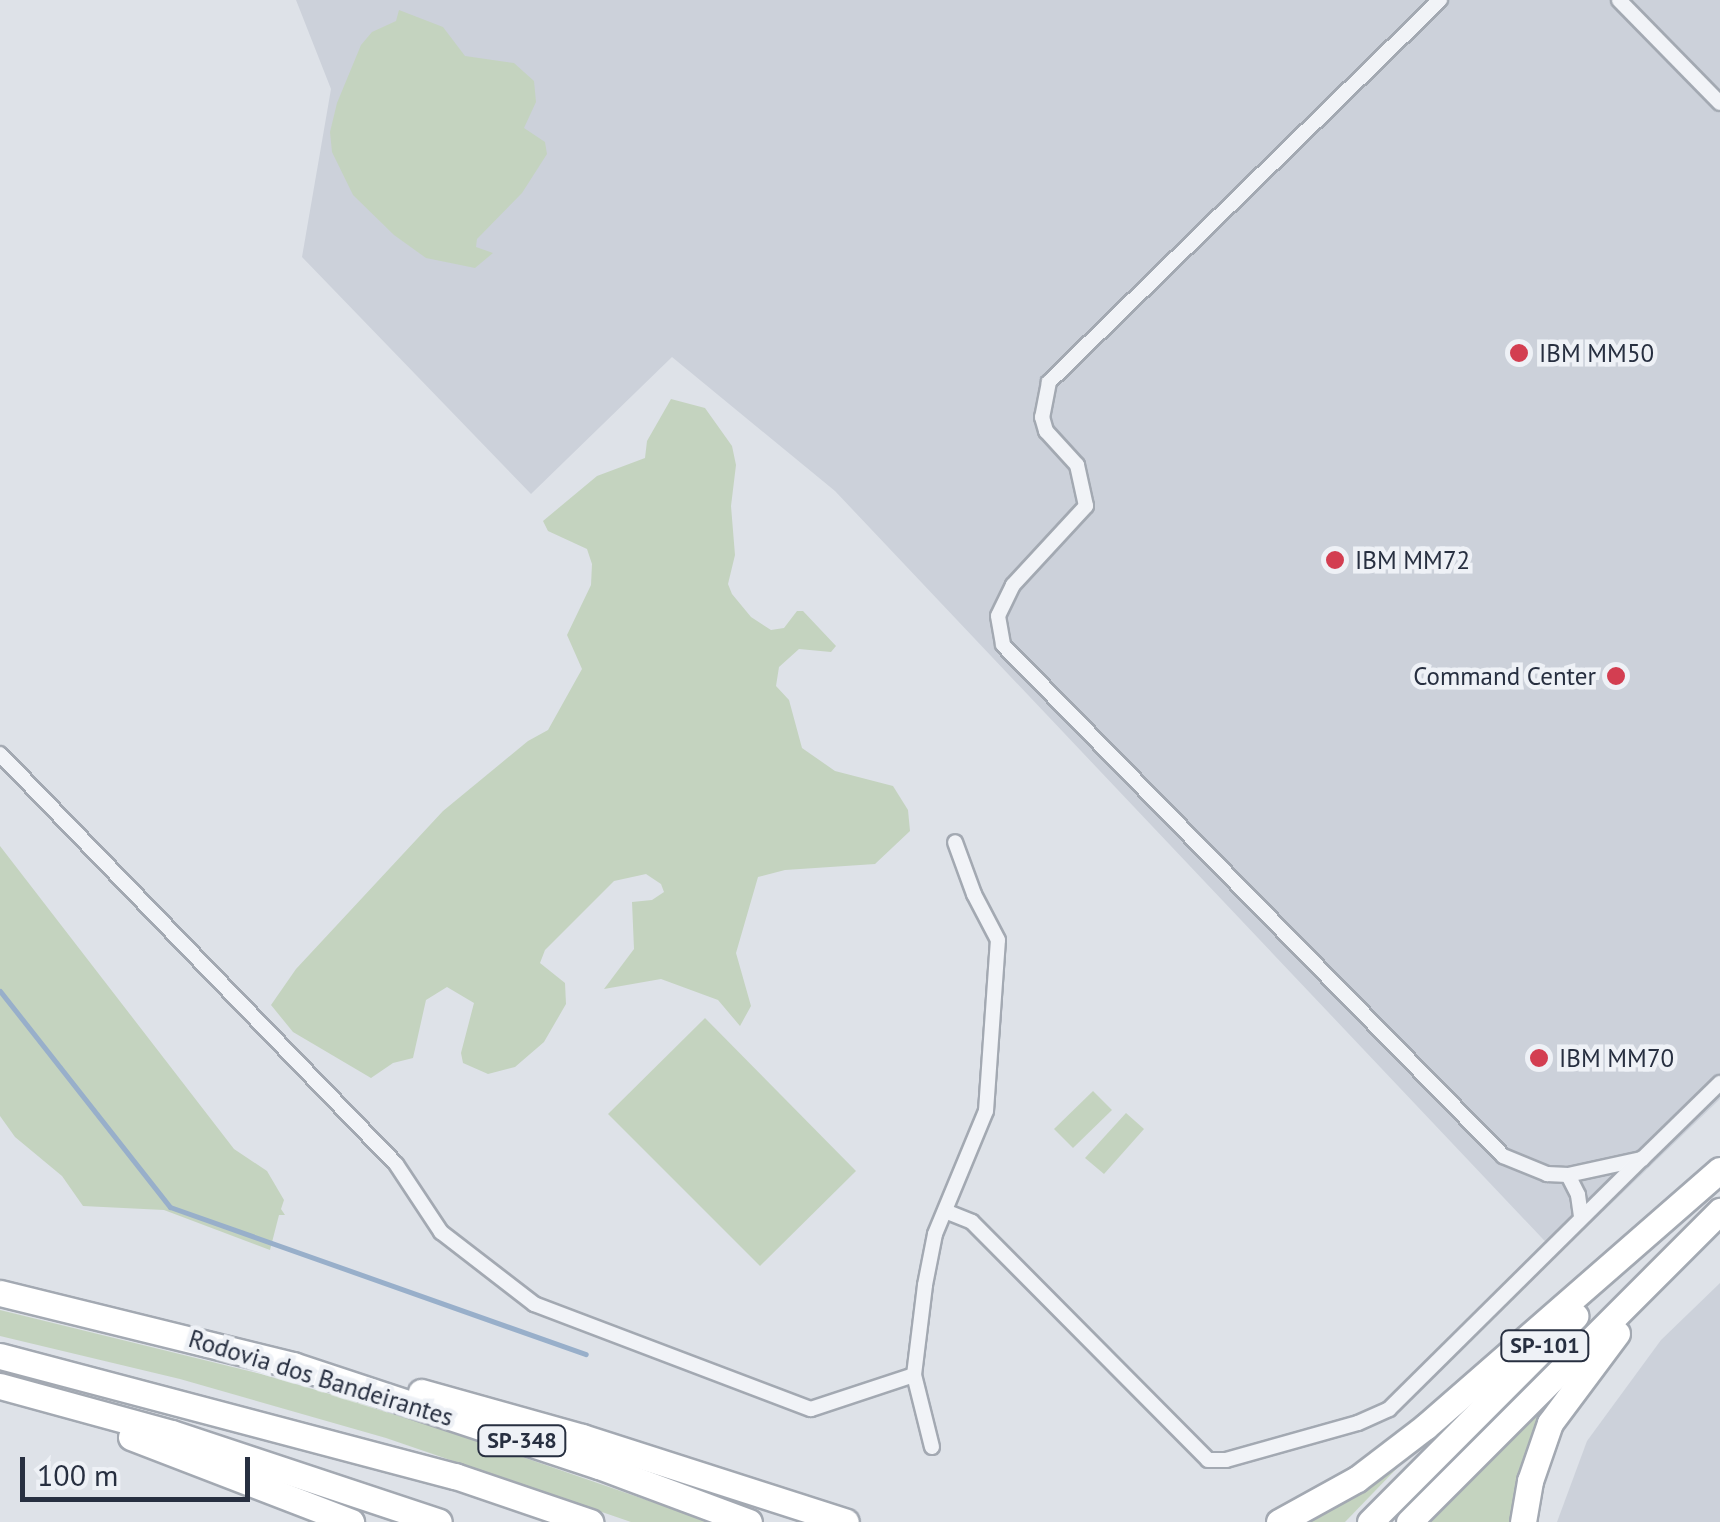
<!DOCTYPE html>
<style>
body{margin:0}
#map{position:relative;width:1720px;height:1522px;overflow:hidden;background:#dee2e8;font-family:"PT Sans",sans-serif}
div>[style]{position:absolute}
.built>*{inset:0;background:#ccd1da}
.green>*{inset:0;background:#c4d3bf}
.stream>*{height:5px;margin:-2.5px;padding:0 2.5px;transform-origin:2.5px;border-radius:2.5px;background:#98afca}
.roads{filter:drop-shadow(2px 0 #a3a9b2) drop-shadow(-2px 0 #a3a9b2) drop-shadow(0 2px #a3a9b2) drop-shadow(0 -2px #a3a9b2)}
.street>*{height:14px;margin:-7px;padding:0 7px;transform-origin:7px;border-radius:7px;background:#f1f3f7}
.highway>*{height:25px;margin:-12.5px;padding:0 12.5px;transform-origin:12.5px;border-radius:12.5px;background:#fff}
.dots>*{width:28px;height:28px;translate:-50% -50%;box-sizing:border-box;border:5px solid #eef1f6;border-radius:50%}
span{translate:-50% -50%;white-space:nowrap;text-align:center;line-height:1.15;-webkit-text-stroke:9px #eef1f6;paint-order:stroke}
.shield-label span{padding:2px 8px;background:#eef1f6;border:2px solid;border-radius:8px;-webkit-text-stroke-width:0}
.shield-label{font-size:22px;color:#272f40;font-weight:700}
.poi-label{font-size:25px;color:#272f40}
.left{translate:0 -50%;text-align:left}
.right{translate:-100% -50%;text-align:right}
.street-label{font-size:25px;color:#272f40}
.scale{position:absolute;left:20px;top:1457px;width:230px;height:45px;box-sizing:border-box;border:5px solid #272f40;border-top:0;padding-left:12px;font-size:30px;line-height:35px;white-space:nowrap;color:#272f40;-webkit-text-stroke:8px #eef1f6;paint-order:stroke}
</style>
<div id="map">
<div class="built">
<i style="clip-path:polygon(296px 0,1720px 0,1720px 1099px,1558px 1255px,835px 491px,672px 357px,531px 494px,302px 257px,331px 89px)"></i>
<i style="clip-path:polygon(1720px 1283px,1720px 1522px,1557px 1522px,1587px 1441px,1661px 1340px)"></i>
</div>
<div class="green">
<i style="clip-path:polygon(399px 10px,443px 27px,465px 56px,514px 63px,534px 81px,536px 102px,524px 128px,545px 142px,547px 154px,522px 193px,477px 239px,476px 247px,493px 253px,475px 268px,426px 258px,394px 235px,353px 195px,332px 152px,330px 132px,337px 103px,361px 45px,372px 32px,396px 21px)"></i>
<i style="clip-path:polygon(671px 399px,705px 408px,732px 446px,736px 465px,731px 506px,735px 555px,728px 584px,732px 594px,751px 617px,771px 630px,784px 628px,797px 611px,803px 611px,836px 646px,831px 652px,799px 649px,779px 667px,776px 686px,789px 700px,802px 748px,835px 771px,893px 786px,908px 810px,910px 831px,875px 864px,785px 870px,758px 877px,736px 953px,751px 1006px,740px 1026px,718px 1000px,661px 979px,604px 989px,634px 949px,632px 902px,652px 900px,664px 892px,661px 884px,646px 874px,614px 881px,545px 950px,540px 963px,565px 983px,566px 1004px,544px 1042px,515px 1067px,488px 1074px,463px 1063px,461px 1053px,474px 1003px,447px 987px,426px 1000px,413px 1058px,393px 1063px,371px 1078px,293px 1032px,271px 1005px,296px 969px,443px 811px,528px 741px,548px 730px,582px 669px,567px 635px,591px 585px,592px 564px,587px 549px,548px 531px,543px 521px,597px 476px,645px 458px,647px 441px)"></i>
<i style="clip-path:polygon(0 846px,234px 1149px,267px 1171px,284px 1200px,281px 1209px,285px 1215px,279px 1215px,270px 1250px,164px 1210px,83px 1206px,62px 1176px,15px 1137px,0 1116px)"></i>
<i style="clip-path:polygon(705px 1018px,856px 1171px,760px 1266px,608px 1114px)"></i>
<i style="clip-path:polygon(1093px 1091px,1112px 1110px,1073px 1148px,1054px 1129px)"></i>
<i style="clip-path:polygon(1126px 1113px,1144px 1129px,1104px 1174px,1085px 1158px)"></i>
<i style="clip-path:polygon(0 1310px,261px 1374px,395px 1413px,710px 1522px,631px 1522px,386px 1438px,180px 1379px,0 1336px)"></i>
<i style="clip-path:polygon(1556px 1392px,1516px 1522px,1429px 1522px)"></i>
<i style="clip-path:polygon(1428px 1436px,1345px 1522px,1295px 1522px)"></i>
</div>
<div class="stream">
<i style="left:0;top:991px;width:275px;rotate:51.8deg"></i>
<i style="left:170px;top:1207px;width:441px;rotate:19.5deg"></i>
</div>
<div class="roads">
<div class="street">
<i style="left:1440px;top:0;width:547px;rotate:135.67deg"></i>
<i style="left:1049px;top:382px;width:36px;rotate:101deg"></i>
<i style="left:1042px;top:417px;width:15px;rotate:74deg"></i>
<i style="left:1046px;top:431px;width:46px;rotate:47.6deg"></i>
<i style="left:1077px;top:465px;width:42px;rotate:77.6deg"></i>
<i style="left:1086px;top:506px;width:108px;rotate:132.7deg"></i>
<i style="left:1013px;top:585px;width:34px;rotate:116deg"></i>
<i style="left:998px;top:616px;width:29px;rotate:80deg"></i>
<i style="left:1003px;top:645px;width:715px;rotate:45.62deg"></i>
<i style="left:1503px;top:1156px;width:48px;rotate:22.2deg"></i>
<i style="left:1547px;top:1174px;width:21px;rotate:3deg"></i>
<i style="left:1568px;top:1175px;width:76px;rotate:-12.2deg"></i>
<i style="left:1642px;top:1159px;width:109px;rotate:-44.3deg"></i>
<i style="left:1619px;top:0;width:144px;rotate:45.6deg"></i>
<i style="left:0;top:754px;width:570px;rotate:46deg"></i>
<i style="left:396px;top:1164px;width:82px;rotate:56.5deg"></i>
<i style="left:441px;top:1232px;width:118px;rotate:37.7deg"></i>
<i style="left:534px;top:1304px;width:296px;rotate:20.8deg"></i>
<i style="left:811px;top:1409px;width:108px;rotate:-18.3deg"></i>
<i style="left:1568px;top:1175px;width:22px;rotate:63deg"></i>
<i style="left:1578px;top:1195px;width:22px;rotate:82deg"></i>
<i style="left:945px;top:1211px;width:29px;rotate:22deg"></i>
<i style="left:972px;top:1222px;width:335px;rotate:45.2deg"></i>
<i style="left:1208px;top:1460px;width:18px"></i>
<i style="left:1226px;top:1460px;width:137px;rotate:-15.7deg"></i>
<i style="left:1358px;top:1423px;width:34px;rotate:-24deg"></i>
<i style="left:1389px;top:1409px;width:356px;rotate:-44.7deg"></i>
<i style="left:932px;top:1447px;width:74px;rotate:-104deg"></i>
<i style="left:914px;top:1375px;width:91px;rotate:-83deg"></i>
<i style="left:925px;top:1285px;width:52px;rotate:-78.9deg"></i>
<i style="left:935px;top:1234px;width:133px;rotate:-67.5deg"></i>
<i style="left:986px;top:1111px;width:171px;rotate:-86deg"></i>
<i style="left:998px;top:940px;width:52px;rotate:-117.6deg"></i>
<i style="left:974px;top:894px;width:55px;rotate:-110.1deg"></i>
</div>
<div class="highway">
<i style="left:0;top:1293px;width:302px;rotate:13.8deg"></i>
<i style="left:293px;top:1365px;width:322px;rotate:18.3deg"></i>
<i style="left:599px;top:1466px;width:160px;rotate:20.5deg"></i>
<i style="left:0;top:1356px;width:471px;rotate:14.8deg"></i>
<i style="left:455px;top:1476px;width:143px;rotate:18.8deg"></i>
<i style="left:0;top:1386px;width:178px;rotate:15.3deg"></i>
<i style="left:172px;top:1433px;width:281px;rotate:18.4deg"></i>
<i style="left:421px;top:1392px;width:167px;rotate:15.6deg"></i>
<i style="left:582px;top:1437px;width:277px;rotate:17.8deg"></i>
<i style="left:131px;top:1437px;width:236px;rotate:21.1deg"></i>
<i style="left:1279px;top:1522px;width:89px;rotate:-28.9deg"></i>
<i style="left:1357px;top:1479px;width:86px;rotate:-37.4deg"></i>
<i style="left:1425px;top:1427px;width:391px;rotate:-41.1deg"></i>
<i style="left:1370px;top:1522px;width:291px;rotate:-45.1deg"></i>
<i style="left:1409px;top:1522px;width:440px;rotate:-45deg"></i>
<i style="left:1523px;top:1522px;width:42px;rotate:-80.3deg"></i>
<i style="left:1530px;top:1481px;width:61px;rotate:-71deg"></i>
<i style="left:1550px;top:1423px;width:112px;rotate:-53.3deg"></i>
</div>
</div>
<div class="dots">
<i style="left:1519px;top:353px;background:#d33e51"></i>
<i style="left:1335px;top:560px;background:#d33e51"></i>
<i style="left:1616px;top:676px;background:#d33e51"></i>
<i style="left:1539px;top:1058px;background:#d33e51"></i>
</div>
<div class="shield-label">
<span style="left:1545px;top:1346px">SP-101</span>
<span style="left:522px;top:1441px">SP-348</span>
</div>
<div class="poi-label">
<span class="left" style="left:1539px;top:353px">IBM MM50</span>
<span class="left" style="left:1355px;top:560px">IBM MM72</span>
<span class="right" style="left:1596px;top:676px">Command Center</span>
<span class="left" style="left:1559px;top:1058px">IBM MM70</span>
</div>
<div class="street-label">
<span style="left:321px;top:1378px;rotate:17deg">Rodovia dos Bandeirantes</span>
</div>
<div class="scale">100 m</div>
</div>
